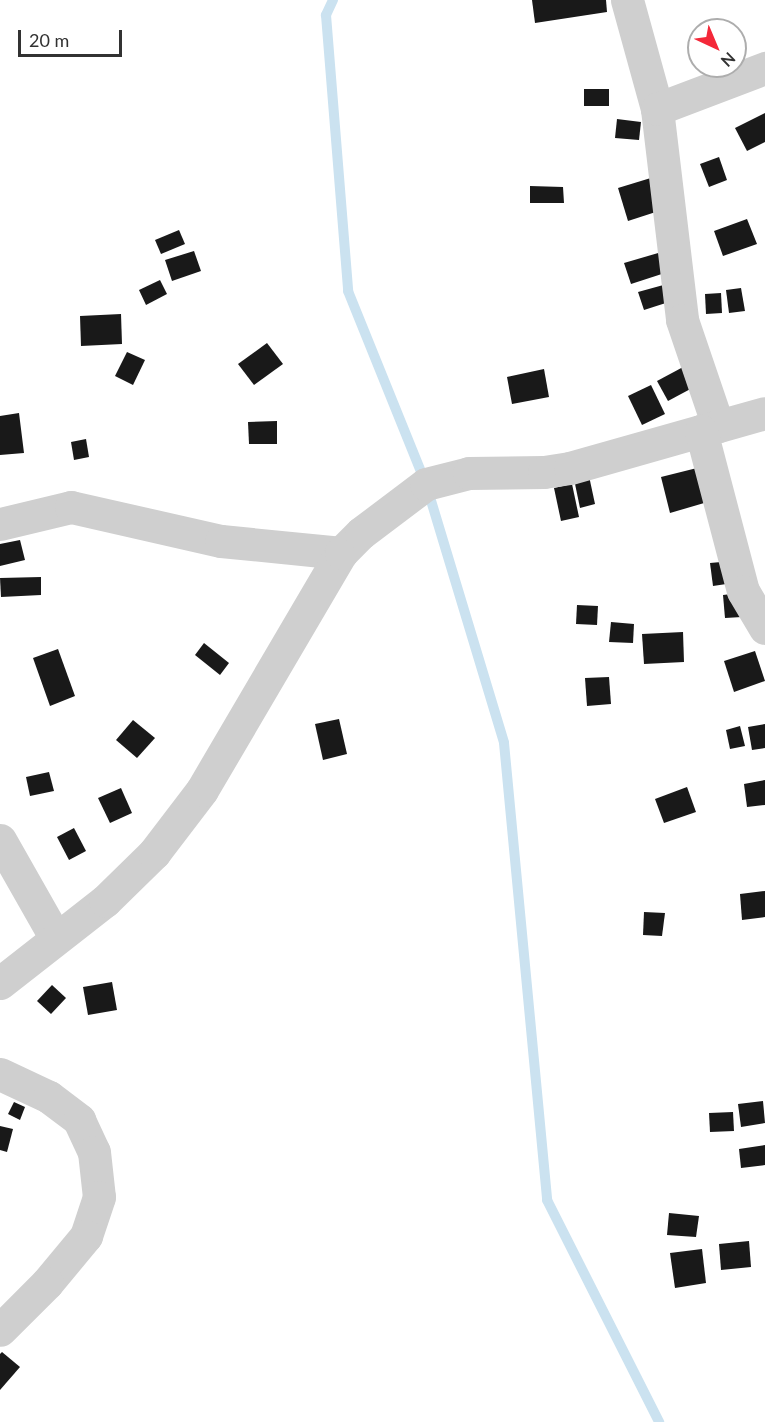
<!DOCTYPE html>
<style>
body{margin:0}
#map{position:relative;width:765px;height:1422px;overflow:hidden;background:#fff;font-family:Lato,sans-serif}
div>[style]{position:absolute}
.stream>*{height:10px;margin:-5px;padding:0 5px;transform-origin:5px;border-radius:5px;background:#cbe2f0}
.building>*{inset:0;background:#191919}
.minor>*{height:33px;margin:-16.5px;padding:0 16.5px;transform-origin:16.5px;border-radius:16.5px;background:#cfcfcf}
span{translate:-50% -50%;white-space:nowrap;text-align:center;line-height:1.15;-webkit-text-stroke:6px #fff;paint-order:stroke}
.north{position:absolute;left:687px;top:18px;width:60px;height:60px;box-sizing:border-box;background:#fff;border:2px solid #adadad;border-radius:50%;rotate:136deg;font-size:16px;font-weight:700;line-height:24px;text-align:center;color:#323232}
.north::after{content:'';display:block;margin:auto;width:21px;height:27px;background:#f42839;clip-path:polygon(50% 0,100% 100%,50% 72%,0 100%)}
.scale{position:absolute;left:18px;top:30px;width:104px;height:27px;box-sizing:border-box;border:3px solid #323232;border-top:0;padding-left:8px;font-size:18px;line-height:21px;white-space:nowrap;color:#323232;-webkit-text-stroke:4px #fff;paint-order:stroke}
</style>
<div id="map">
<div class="stream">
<i style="left:333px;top:0;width:17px;rotate:115deg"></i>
<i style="left:326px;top:15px;width:277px;rotate:85.4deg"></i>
<i style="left:348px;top:291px;width:208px;rotate:68deg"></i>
<i style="left:426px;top:484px;width:270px;rotate:73.2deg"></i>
<i style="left:504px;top:743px;width:459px;rotate:84.6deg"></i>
<i style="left:547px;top:1200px;width:249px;rotate:63.2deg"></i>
</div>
<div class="building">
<i style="clip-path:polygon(532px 0,606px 0,607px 12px,535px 23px)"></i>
<i style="clip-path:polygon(584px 89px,609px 89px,609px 106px,584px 106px)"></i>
<i style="clip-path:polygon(765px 113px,765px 142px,747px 151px,735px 128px)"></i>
<i style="clip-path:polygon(617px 119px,641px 122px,639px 140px,615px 138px)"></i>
<i style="clip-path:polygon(719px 157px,727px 180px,709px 187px,700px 164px)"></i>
<i style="clip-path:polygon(654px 177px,665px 209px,628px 221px,618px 188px)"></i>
<i style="clip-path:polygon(530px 186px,563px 187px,564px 203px,530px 203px)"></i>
<i style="clip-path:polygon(747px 219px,757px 244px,723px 256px,714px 231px)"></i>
<i style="clip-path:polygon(179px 230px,185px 244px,161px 254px,155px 240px)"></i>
<i style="clip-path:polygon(194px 251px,201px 271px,172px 281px,165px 260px)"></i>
<i style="clip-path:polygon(665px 251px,671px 271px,631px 284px,624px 263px)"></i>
<i style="clip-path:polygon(160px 280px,167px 294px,146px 305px,139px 290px)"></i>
<i style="clip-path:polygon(667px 284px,672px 301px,644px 310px,638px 292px)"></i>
<i style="clip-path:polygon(741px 288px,745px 311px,729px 313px,726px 290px)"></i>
<i style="clip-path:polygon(721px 293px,722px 313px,706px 314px,705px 294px)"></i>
<i style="clip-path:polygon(121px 314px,122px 344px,81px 346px,80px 316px)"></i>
<i style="clip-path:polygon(267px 343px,283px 364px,254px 385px,238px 364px)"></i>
<i style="clip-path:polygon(127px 352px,145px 360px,133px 385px,115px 376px)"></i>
<i style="clip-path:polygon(685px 366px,696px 386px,668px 401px,657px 381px)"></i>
<i style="clip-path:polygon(544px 369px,549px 397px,512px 404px,507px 377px)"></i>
<i style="clip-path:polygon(651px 385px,665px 414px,642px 425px,628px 396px)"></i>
<i style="clip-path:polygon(19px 413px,24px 453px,0 455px,0 416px)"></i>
<i style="clip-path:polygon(277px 421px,277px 444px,249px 444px,248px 422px)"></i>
<i style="clip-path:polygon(86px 439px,89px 457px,74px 460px,71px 442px)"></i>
<i style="clip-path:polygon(701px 467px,711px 501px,670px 513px,661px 477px)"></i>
<i style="clip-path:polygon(589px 476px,595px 504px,580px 508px,574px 479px)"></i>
<i style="clip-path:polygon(572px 484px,579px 517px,561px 521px,554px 488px)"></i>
<i style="clip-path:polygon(20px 540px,25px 560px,0 566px,0 544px)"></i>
<i style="clip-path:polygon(732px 561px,733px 583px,713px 586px,710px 563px)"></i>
<i style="clip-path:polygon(41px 577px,41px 595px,1px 597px,0 578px)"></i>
<i style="clip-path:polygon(740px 593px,742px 617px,725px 618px,723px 595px)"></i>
<i style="clip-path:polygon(577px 605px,598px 606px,597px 625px,576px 624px)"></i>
<i style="clip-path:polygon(611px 622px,634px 624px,633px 643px,609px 642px)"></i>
<i style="clip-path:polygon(683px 632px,684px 662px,644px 664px,642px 634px)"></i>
<i style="clip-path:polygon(204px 643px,229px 663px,220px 675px,195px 655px)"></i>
<i style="clip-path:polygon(58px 649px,75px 696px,50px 706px,33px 658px)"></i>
<i style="clip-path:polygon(755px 651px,765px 681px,734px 692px,724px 661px)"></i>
<i style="clip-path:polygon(609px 677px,611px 704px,587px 706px,585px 678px)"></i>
<i style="clip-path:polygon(339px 719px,347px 754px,323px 760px,315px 724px)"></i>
<i style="clip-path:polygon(133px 720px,155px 738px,137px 758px,116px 740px)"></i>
<i style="clip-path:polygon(765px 724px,765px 748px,752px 750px,748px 727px)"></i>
<i style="clip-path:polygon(740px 726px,745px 746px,730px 749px,726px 730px)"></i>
<i style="clip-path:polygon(49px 772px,54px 791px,30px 796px,26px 777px)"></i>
<i style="clip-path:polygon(765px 780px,765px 805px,747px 807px,744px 784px)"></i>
<i style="clip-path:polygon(687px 787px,696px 812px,664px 823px,655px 799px)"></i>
<i style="clip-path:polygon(121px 788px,132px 813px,110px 823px,98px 798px)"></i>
<i style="clip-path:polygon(74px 828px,86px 851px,69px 860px,57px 837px)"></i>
<i style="clip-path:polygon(765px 891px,765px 917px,742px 920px,740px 894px)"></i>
<i style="clip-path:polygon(644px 912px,665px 913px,662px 936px,643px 935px)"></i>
<i style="clip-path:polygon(112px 982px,117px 1010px,88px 1015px,83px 987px)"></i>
<i style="clip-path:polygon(52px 985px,66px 998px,51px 1014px,37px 1001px)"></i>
<i style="clip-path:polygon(763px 1101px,765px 1123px,741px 1127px,738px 1104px)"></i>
<i style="clip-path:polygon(14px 1102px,25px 1107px,20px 1120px,8px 1114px)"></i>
<i style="clip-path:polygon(733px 1112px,734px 1131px,710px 1132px,709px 1113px)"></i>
<i style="clip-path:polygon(0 1126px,13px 1129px,7px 1152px,0 1150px)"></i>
<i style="clip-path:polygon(765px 1145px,765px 1165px,741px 1168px,739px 1149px)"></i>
<i style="clip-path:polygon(669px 1213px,699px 1216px,696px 1237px,667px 1235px)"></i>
<i style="clip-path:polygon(749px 1241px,751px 1267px,721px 1270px,719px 1244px)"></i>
<i style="clip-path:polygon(702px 1249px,706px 1283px,675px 1288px,670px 1253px)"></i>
<i style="clip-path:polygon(2px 1352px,20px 1367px,0 1390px,0 1354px)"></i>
</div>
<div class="minor">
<i style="left:627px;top:0;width:113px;rotate:74.6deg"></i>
<i style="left:657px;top:109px;width:212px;rotate:83.2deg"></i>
<i style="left:682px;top:320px;width:112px;rotate:71.2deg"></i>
<i style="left:657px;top:109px;width:116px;rotate:-20.8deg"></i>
<i style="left:701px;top:431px;width:66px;rotate:-15.7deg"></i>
<i style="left:0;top:524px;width:73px;rotate:-13.5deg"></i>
<i style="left:71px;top:507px;width:154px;rotate:12.8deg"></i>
<i style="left:221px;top:541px;width:121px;rotate:5.7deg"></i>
<i style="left:0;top:840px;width:112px;rotate:60.4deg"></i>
<i style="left:0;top:983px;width:133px;rotate:-38deg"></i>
<i style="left:105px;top:901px;width:69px;rotate:-44.4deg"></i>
<i style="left:154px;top:853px;width:79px;rotate:-52.7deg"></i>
<i style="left:202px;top:790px;width:275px;rotate:-59.6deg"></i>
<i style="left:341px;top:553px;width:28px;rotate:-45deg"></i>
<i style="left:361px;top:533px;width:81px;rotate:-37deg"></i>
<i style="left:426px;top:484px;width:44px;rotate:-14.3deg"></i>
<i style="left:469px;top:473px;width:75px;rotate:-0.8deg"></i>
<i style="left:544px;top:472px;width:26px;rotate:-9deg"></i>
<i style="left:570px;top:468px;width:136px;rotate:-15.8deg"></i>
<i style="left:701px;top:431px;width:165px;rotate:75.3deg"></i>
<i style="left:743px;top:591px;width:43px;rotate:59.3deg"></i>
<i style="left:0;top:1074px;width:54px;rotate:25.1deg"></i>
<i style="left:49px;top:1097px;width:38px;rotate:37deg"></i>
<i style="left:79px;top:1120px;width:35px;rotate:65deg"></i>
<i style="left:94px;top:1152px;width:45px;rotate:83.7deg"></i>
<i style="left:99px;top:1197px;width:41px;rotate:108.4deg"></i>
<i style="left:86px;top:1236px;width:61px;rotate:129.7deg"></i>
<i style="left:47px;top:1283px;width:66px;rotate:135deg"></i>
</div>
<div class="north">N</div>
<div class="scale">20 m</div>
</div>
